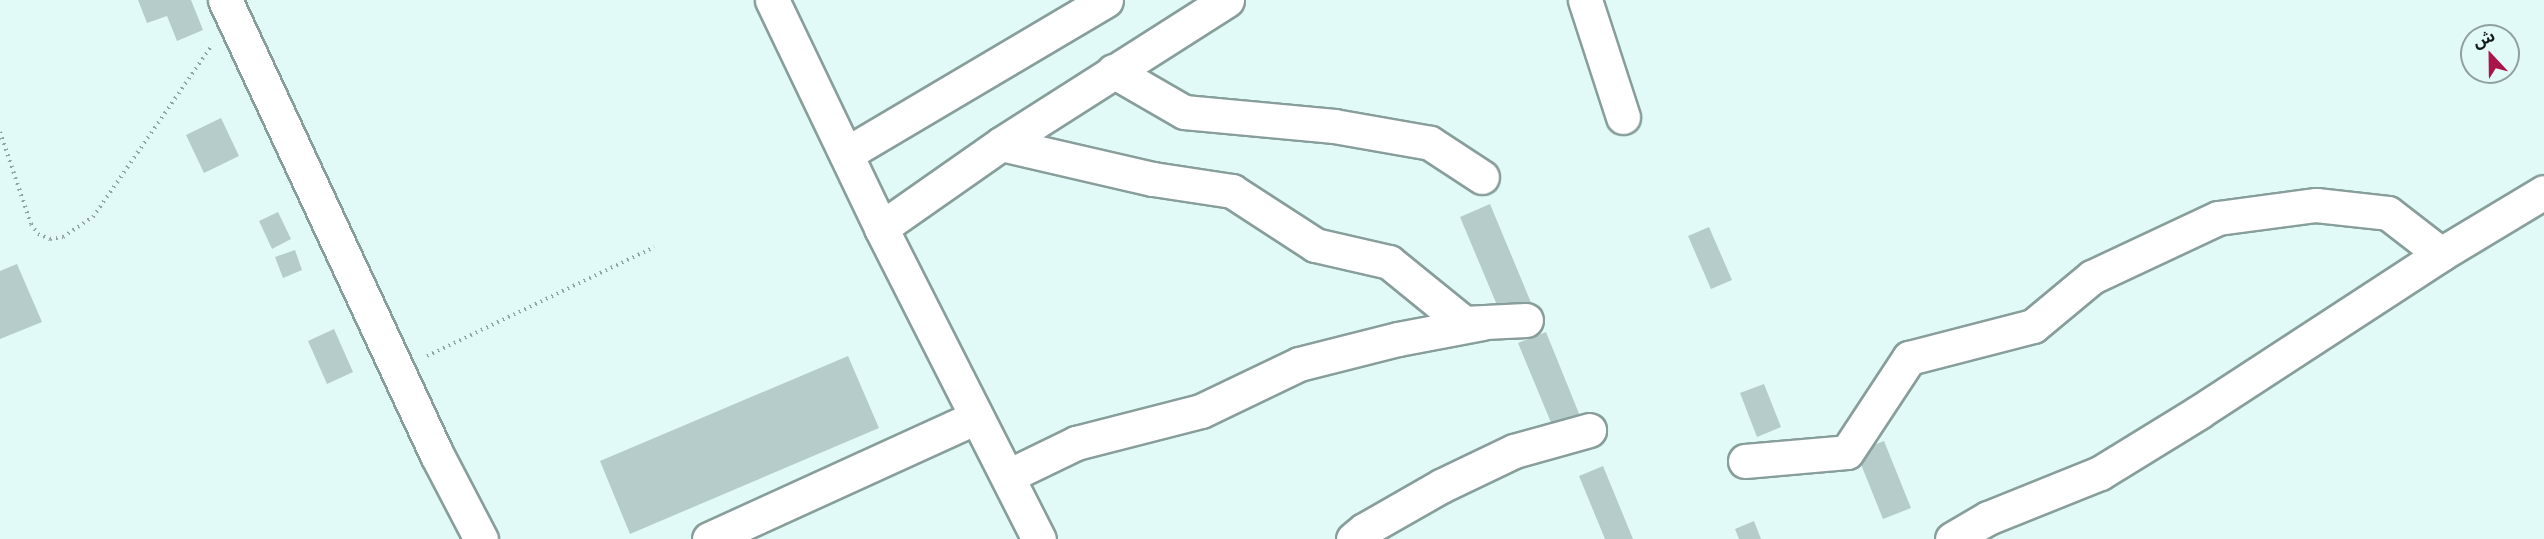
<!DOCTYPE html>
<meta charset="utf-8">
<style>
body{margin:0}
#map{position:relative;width:2544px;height:539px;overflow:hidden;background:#e2faf7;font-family:Karla,"Noto Sans Arabic",sans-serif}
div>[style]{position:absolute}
.building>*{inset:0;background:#b5ccca}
.path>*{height:4px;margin-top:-2px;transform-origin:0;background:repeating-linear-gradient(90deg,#92a4a1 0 1.5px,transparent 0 6px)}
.roads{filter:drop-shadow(2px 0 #889e9b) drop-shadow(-2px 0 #889e9b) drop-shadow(0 2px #889e9b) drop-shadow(0 -2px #889e9b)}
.minor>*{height:33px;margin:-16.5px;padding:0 16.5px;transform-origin:16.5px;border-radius:16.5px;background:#fff}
span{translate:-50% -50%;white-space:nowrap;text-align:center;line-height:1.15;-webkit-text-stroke:4.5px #e2faf7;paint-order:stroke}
.north{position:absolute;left:2460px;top:24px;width:60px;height:60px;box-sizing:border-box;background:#e2faf7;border:2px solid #8fa09e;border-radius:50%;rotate:338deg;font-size:16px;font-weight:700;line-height:24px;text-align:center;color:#121a19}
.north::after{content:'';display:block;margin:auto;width:21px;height:27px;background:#a91549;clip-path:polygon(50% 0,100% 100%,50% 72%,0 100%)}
</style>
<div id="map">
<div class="building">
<i style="clip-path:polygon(138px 0,191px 0,203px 30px,177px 41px,167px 16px,147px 23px)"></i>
<i style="clip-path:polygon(221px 118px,239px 156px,204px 173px,186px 135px)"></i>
<i style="clip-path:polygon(1490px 204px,1532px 305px,1502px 317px,1460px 217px)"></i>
<i style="clip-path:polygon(278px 212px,291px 239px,272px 249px,259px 221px)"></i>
<i style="clip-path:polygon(1709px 227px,1732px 280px,1711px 289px,1688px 236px)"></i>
<i style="clip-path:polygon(295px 250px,302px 270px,283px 278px,275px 257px)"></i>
<i style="clip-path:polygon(17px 264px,42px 322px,0 339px,0 271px)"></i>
<i style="clip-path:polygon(334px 329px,353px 372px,327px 384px,308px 341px)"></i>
<i style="clip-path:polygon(1546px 332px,1584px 426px,1557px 437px,1518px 343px)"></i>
<i style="clip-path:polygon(848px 356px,879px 428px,630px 534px,600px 461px)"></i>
<i style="clip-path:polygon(1764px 384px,1781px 427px,1757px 437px,1740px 393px)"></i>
<i style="clip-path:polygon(1884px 441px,1911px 508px,1883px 519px,1856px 452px)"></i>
<i style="clip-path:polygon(1603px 466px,1633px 539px,1605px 539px,1579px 476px)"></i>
<i style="clip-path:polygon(1754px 521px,1761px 539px,1739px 539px,1735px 529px)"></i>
</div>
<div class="path">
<i style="left:0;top:132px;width:97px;rotate:71.4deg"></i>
<i style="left:31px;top:224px;width:12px;rotate:55deg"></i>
<i style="left:38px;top:234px;width:13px;rotate:23deg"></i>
<i style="left:50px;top:239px;width:13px;rotate:-9deg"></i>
<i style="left:63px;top:237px;width:36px;rotate:-34deg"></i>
<i style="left:93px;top:217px;width:206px;rotate:-55.3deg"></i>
<i style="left:427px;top:356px;width:252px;rotate:-25.6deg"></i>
</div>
<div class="roads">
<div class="minor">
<i style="left:225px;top:0;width:502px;rotate:65.02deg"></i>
<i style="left:437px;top:455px;width:95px;rotate:62.4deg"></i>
<i style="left:772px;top:0;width:253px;rotate:64.4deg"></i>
<i style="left:881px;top:228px;width:349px;rotate:63.1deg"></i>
<i style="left:1585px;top:0;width:123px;rotate:72deg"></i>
<i style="left:1113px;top:71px;width:82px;rotate:30deg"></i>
<i style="left:1184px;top:112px;width:151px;rotate:5.3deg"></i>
<i style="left:1334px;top:126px;width:97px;rotate:10deg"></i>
<i style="left:1430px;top:143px;width:62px;rotate:33.2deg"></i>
<i style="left:1001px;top:144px;width:156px;rotate:13deg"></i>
<i style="left:1153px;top:179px;width:80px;rotate:8.6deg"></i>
<i style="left:1232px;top:191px;width:99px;rotate:33deg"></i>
<i style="left:1315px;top:245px;width:76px;rotate:12.9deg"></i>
<i style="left:1389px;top:262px;width:97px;rotate:39.1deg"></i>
<i style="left:1464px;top:323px;width:62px;rotate:-2.8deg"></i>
<i style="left:846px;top:154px;width:302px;rotate:-30.6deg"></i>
<i style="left:881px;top:228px;width:146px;rotate:-35deg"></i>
<i style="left:1001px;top:144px;width:268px;rotate:-32.5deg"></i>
<i style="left:1745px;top:461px;width:102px;rotate:-5deg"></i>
<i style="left:1847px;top:452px;width:113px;rotate:-56.6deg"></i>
<i style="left:1909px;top:358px;width:128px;rotate:-14.5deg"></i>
<i style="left:2033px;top:326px;width:77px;rotate:-39.7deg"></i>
<i style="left:2092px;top:277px;width:139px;rotate:-25.1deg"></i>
<i style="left:2218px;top:218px;width:99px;rotate:-7.6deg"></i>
<i style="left:2316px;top:205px;width:72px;rotate:6.3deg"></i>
<i style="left:2388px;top:213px;width:67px;rotate:37.7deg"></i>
<i style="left:1008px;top:476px;width:76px;rotate:-25.9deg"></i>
<i style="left:1076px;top:443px;width:129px;rotate:-14.4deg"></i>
<i style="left:1201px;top:411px;width:109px;rotate:-25.6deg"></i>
<i style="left:1299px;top:364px;width:102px;rotate:-14.2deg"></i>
<i style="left:1398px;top:339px;width:86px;rotate:-10.7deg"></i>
<i style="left:709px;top:539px;width:294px;rotate:-24.5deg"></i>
<i style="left:1353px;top:539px;width:14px;rotate:-39deg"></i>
<i style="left:1364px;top:530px;width:89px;rotate:-29.7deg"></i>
<i style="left:1441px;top:486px;width:81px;rotate:-25.6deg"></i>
<i style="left:1514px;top:451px;width:78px;rotate:-15.6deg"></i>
<i style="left:1952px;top:539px;width:42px;rotate:-30.3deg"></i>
<i style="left:1988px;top:518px;width:121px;rotate:-21.9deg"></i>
<i style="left:2100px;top:473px;width:116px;rotate:-31.6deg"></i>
<i style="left:2199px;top:412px;width:289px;rotate:-33.1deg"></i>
<i style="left:2441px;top:254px;width:120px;rotate:-31deg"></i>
</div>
</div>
<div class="north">ش</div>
</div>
